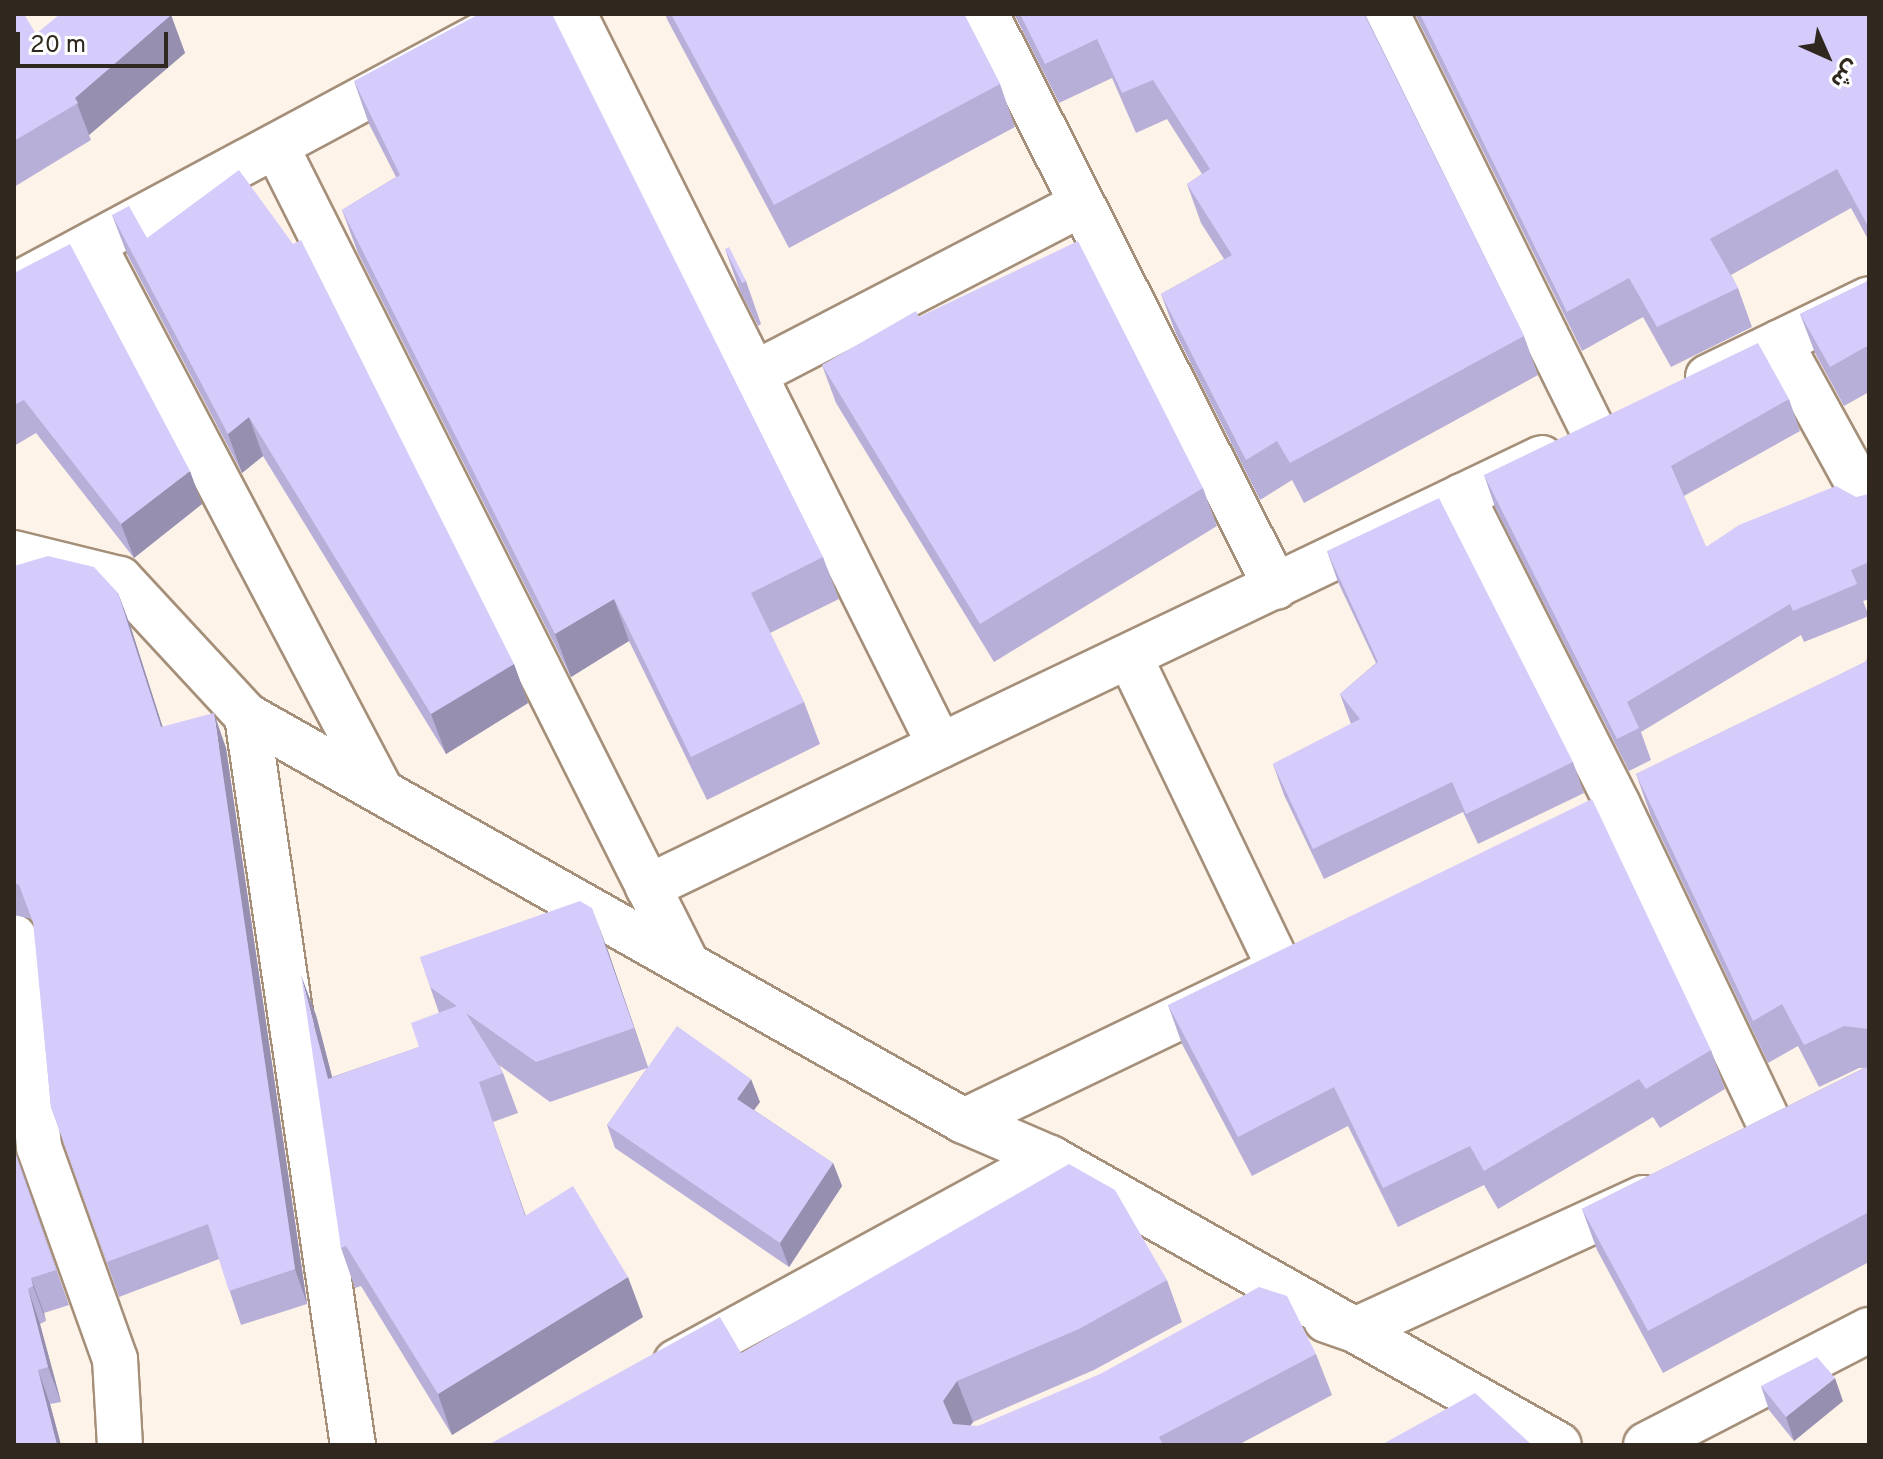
<!DOCTYPE html>
<meta charset="utf-8">
<style>
body{margin:0}
#map{position:relative;width:1883px;height:1459px;overflow:hidden;background:#fdf3e9;font-family:Overpass,"Noto Sans Arabic",sans-serif}
div>[style]{position:absolute}
.roads{filter:drop-shadow(2px 0 #a58f79) drop-shadow(-2px 0 #a58f79) drop-shadow(0 2px #a58f79) drop-shadow(0 -2px #a58f79)}
.street>*{height:44px;margin:-22px;padding:0 22px;transform-origin:22px;border-radius:22px;background:#fff}
.secondary>*{height:44px;margin:-22px;padding:0 22px;transform-origin:22px;border-radius:22px;background:#fff}
.wall>*{inset:0;background:#b8afd8}
.shaded-wall>*{inset:0;background:#968fb0}
.building>*{inset:0;background:#d6ccfb}
span{translate:-50% -50%;white-space:nowrap;text-align:center;line-height:1.15;-webkit-text-stroke:6px #fff;paint-order:stroke}
.frame{position:absolute;inset:0;border:16px solid #30281f;pointer-events:none}
.north{position:absolute;left:1787px;top:16px;width:80px;height:80px;-webkit-text-stroke:6px #fff;paint-order:stroke;rotate:135deg;font-size:22px;font-weight:700;line-height:32px;text-align:center;color:#30281f}
.north::after{content:'';display:block;margin:auto;width:28px;height:36px;background:#30281f;clip-path:polygon(50% 0,100% 100%,50% 72%,0 100%)}
.scale{position:absolute;left:16px;top:32px;width:152px;height:36px;box-sizing:border-box;border:4px solid #30281f;border-top:0;padding-left:10px;font-size:24px;line-height:28px;white-space:nowrap;color:#30281f;-webkit-text-stroke:6px #fff;paint-order:stroke}
</style>
<div id="map">
<div class="roads">
<div class="street">
<i style="left:574px;top:14px;width:818px;rotate:63.43deg"></i>
<i style="left:940px;top:746px;width:667px;rotate:-25.57deg"></i>
<i style="left:986px;top:14px;width:642px;rotate:63.16deg"></i>
<i style="left:1387px;top:14px;width:466px;rotate:63.7deg"></i>
<i style="left:276px;top:146px;width:915px;rotate:63.32deg"></i>
<i style="left:93px;top:244px;width:618px;rotate:62.23deg"></i>
<i style="left:14px;top:286px;width:575px;rotate:-28.21deg"></i>
<i style="left:1780px;top:342px;width:185px;rotate:61.2deg"></i>
<i style="left:754px;top:374px;width:369px;rotate:-27.4deg"></i>
<i style="left:1708px;top:377px;width:179px;rotate:-25.8deg"></i>
<i style="left:1462px;top:496px;width:346px;rotate:63.2deg"></i>
<i style="left:1618px;top:805px;width:368px;rotate:64.6deg"></i>
<i style="left:247px;top:716px;width:737px;rotate:81.73deg"></i>
<i style="left:648px;top:887px;width:324px;rotate:-25.8deg"></i>
<i style="left:14px;top:937px;width:28px;rotate:73deg"></i>
<i style="left:22px;top:964px;width:184px;rotate:84.7deg"></i>
<i style="left:39px;top:1147px;width:225px;rotate:70.3deg"></i>
<i style="left:115px;top:1359px;width:86px;rotate:86.7deg"></i>
<i style="left:964px;top:1121px;width:351px;rotate:-25.7deg"></i>
<i style="left:1280px;top:969px;width:345px;rotate:-115.7deg"></i>
<i style="left:1326px;top:1320px;width:31px;rotate:19deg"></i>
<i style="left:1355px;top:1330px;width:317px;rotate:-24.6deg"></i>
<i style="left:676px;top:1362px;width:426px;rotate:-28.6deg"></i>
<i style="left:1646px;top:1445px;width:251px;rotate:-27.3deg"></i>
</div>
<div class="secondary">
<i style="left:14px;top:553px;width:109px;rotate:13.8deg"></i>
<i style="left:120px;top:579px;width:187px;rotate:47.2deg"></i>
<i style="left:247px;top:716px;width:823px;rotate:29.46deg"></i>
<i style="left:964px;top:1121px;width:94px;rotate:23.3deg"></i>
<i style="left:1050px;top:1158px;width:584px;rotate:29.42deg"></i>
</div>
</div>
<div class="wall">
<i style="clip-path:polygon(14px 14px,36px 34px,171px 15px,185px 53px,89px 135px,91px 140px,14px 187px)"></i>
<i style="clip-path:polygon(665px 14px,964px 14px,1000px 84px,1015px 127px,789px 248px,668px 21px)"></i>
<i style="clip-path:polygon(1014px 14px,1365px 14px,1524px 336px,1538px 375px,1304px 503px,1292px 480px,1260px 500px,1176px 334px,1161px 294px,1224px 259px,1201px 223px,1187px 184px,1202px 174px,1167px 119px,1136px 133px,1112px 78px,1059px 103px)"></i>
<i style="clip-path:polygon(1415px 14px,1869px 14px,1869px 241px,1851px 208px,1731px 275px,1738px 288px,1752px 327px,1671px 367px,1643px 317px,1582px 351px)"></i>
<i style="clip-path:polygon(354px 81px,823px 557px,839px 599px,770px 633px,804px 702px,820px 744px,707px 800px,629px 641px,571px 677px,358px 253px,342px 210px,396px 177px,369px 124px)"></i>
<i style="clip-path:polygon(112px 215px,147px 238px,514px 664px,528px 703px,446px 754px,263px 456px,242px 473px,127px 254px)"></i>
<i style="clip-path:polygon(725px 249px,746px 281px,761px 324px,758px 326px,740px 291px)"></i>
<i style="clip-path:polygon(14px 273px,202px 504px,134px 558px,36px 433px,14px 446px)"></i>
<i style="clip-path:polygon(1869px 277px,1869px 392px,1844px 406px,1815px 353px,1800px 314px,1866px 282px)"></i>
<i style="clip-path:polygon(919px 317px,1203px 488px,1217px 526px,994px 662px,836px 403px,822px 365px)"></i>
<i style="clip-path:polygon(1789px 399px,1800px 431px,1684px 496px,1706px 547px,1869px 494px,1869px 599px,1863px 601px,1869px 616px,1804px 642px,1801px 635px,1641px 732px,1651px 760px,1629px 771px,1495px 507px,1484px 475px)"></i>
<i style="clip-path:polygon(1327px 551px,1573px 762px,1584px 793px,1478px 844px,1463px 812px,1324px 879px,1284px 795px,1273px 764px,1351px 724px,1340px 694px,1376px 663px,1338px 582px)"></i>
<i style="clip-path:polygon(14px 566px,118px 593px,131px 628px,162px 727px,226px 748px,307px 1304px,241px 1325px,219px 1259px,119px 1297px,51px 1107px,34px 924px,32px 919px,14px 915px)"></i>
<i style="clip-path:polygon(1869px 656px,1869px 1262px,1663px 1373px,1597px 1250px,1582px 1209px,1864px 1068px,1859px 1068px,1819px 1087px,1798px 1046px,1768px 1063px,1651px 816px,1636px 774px,1865px 662px)"></i>
<i style="clip-path:polygon(607px 948px,648px 1067px,760px 1102px,754px 1110px,833px 1163px,842px 1186px,789px 1267px,615px 1148px,607px 1125px,647px 1068px,550px 1102px,499px 1065px,503px 1073px,518px 1113px,493px 1122px,526px 1216px,643px 1317px,452px 1435px,361px 1286px,355px 1288px,341px 1248px,316px 1015px,332px 1077px,419px 1047px,439px 1013px,420px 957px)"></i>
<i style="clip-path:polygon(1168px 1005px,1711px 1050px,1725px 1089px,1660px 1128px,1653px 1117px,1498px 1209px,1484px 1185px,1398px 1227px,1348px 1126px,1252px 1176px,1182px 1044px)"></i>
<i style="clip-path:polygon(14px 1148px,69px 1305px,44px 1313px,46px 1321px,40px 1324px,61px 1402px,50px 1404px,61px 1445px,14px 1445px)"></i>
<i style="clip-path:polygon(1167px 1280px,1182px 1322px,1094px 1370px,973px 1422px,970px 1426px,978px 1426px,1316px 1354px,1332px 1395px,1238px 1445px,488px 1445px,741px 1353px)"></i>
<i style="clip-path:polygon(1761px 1386px,1843px 1401px,1794px 1441px,1769px 1410px)"></i>
</div>
<div class="shaded-wall">
<i style="clip-path:polygon(171px 15px,185px 53px,89px 135px,75px 98px)"></i>
<i style="clip-path:polygon(249px 417px,263px 456px,242px 473px,228px 434px)"></i>
<i style="clip-path:polygon(190px 471px,202px 504px,134px 558px,121px 524px)"></i>
<i style="clip-path:polygon(118px 593px,131px 628px,174px 762px,161px 727px)"></i>
<i style="clip-path:polygon(614px 599px,629px 641px,571px 677px,555px 634px)"></i>
<i style="clip-path:polygon(514px 664px,528px 703px,446px 754px,431px 714px)"></i>
<i style="clip-path:polygon(214px 713px,226px 748px,307px 1304px,295px 1269px)"></i>
<i style="clip-path:polygon(592px 908px,607px 948px,648px 1068px)"></i>
<i style="clip-path:polygon(301px 975px,316px 1015px,343px 1119px,328px 1079px)"></i>
<i style="clip-path:polygon(751px 1079px,760px 1102px,745px 1122px,737px 1099px)"></i>
<i style="clip-path:polygon(833px 1163px,842px 1186px,789px 1267px,780px 1243px)"></i>
<i style="clip-path:polygon(628px 1277px,643px 1317px,452px 1435px,438px 1394px)"></i>
<i style="clip-path:polygon(31px 1278px,44px 1313px,46px 1321px,33px 1286px)"></i>
<i style="clip-path:polygon(28px 1289px,40px 1324px,61px 1402px,48px 1367px)"></i>
<i style="clip-path:polygon(38px 1370px,50px 1404px,61px 1445px,57px 1445px)"></i>
<i style="clip-path:polygon(1835px 1378px,1843px 1401px,1794px 1441px,1786px 1417px)"></i>
<i style="clip-path:polygon(957px 1381px,973px 1422px,958px 1443px,943px 1401px)"></i>
</div>
<div class="building">
<i style="clip-path:polygon(14px 14px,24px 14px,36px 34px,60px 14px,170px 14px,171px 15px,75px 98px,78px 103px,14px 141px)"></i>
<i style="clip-path:polygon(479px 14px,552px 14px,823px 557px,751px 593px,804px 702px,691px 757px,614px 599px,555px 634px,342px 210px,400px 175px,354px 81px)"></i>
<i style="clip-path:polygon(671px 14px,964px 14px,1000px 84px,774px 205px)"></i>
<i style="clip-path:polygon(1020px 14px,1364px 14px,1524px 336px,1290px 463px,1277px 441px,1246px 460px,1161px 294px,1232px 255px,1187px 184px,1210px 169px,1153px 80px,1122px 93px,1097px 39px,1045px 64px)"></i>
<i style="clip-path:polygon(1420px 14px,1869px 14px,1869px 228px,1837px 169px,1710px 239px,1738px 288px,1657px 327px,1629px 278px,1567px 312px)"></i>
<i style="clip-path:polygon(239px 170px,293px 244px,301px 240px,514px 664px,431px 714px,249px 417px,228px 434px,112px 215px,129px 206px,147px 238px)"></i>
<i style="clip-path:polygon(1078px 241px,1203px 488px,980px 624px,822px 365px,916px 311px,919px 317px)"></i>
<i style="clip-path:polygon(70px 244px,190px 471px,121px 524px,24px 400px,14px 405px,14px 273px)"></i>
<i style="clip-path:polygon(729px 247px,746px 281px,742px 283px,725px 249px)"></i>
<i style="clip-path:polygon(1869px 277px,1869px 345px,1830px 367px,1800px 314px,1866px 282px)"></i>
<i style="clip-path:polygon(1758px 343px,1789px 399px,1671px 466px,1706px 547px,1739px 525px,1836px 486px,1856px 497px,1869px 494px,1869px 562px,1851px 570px,1857px 584px,1793px 611px,1790px 604px,1627px 702px,1639px 728px,1617px 739px,1484px 475px)"></i>
<i style="clip-path:polygon(1439px 498px,1573px 762px,1466px 814px,1452px 782px,1313px 849px,1273px 764px,1360px 719px,1340px 694px,1378px 662px,1327px 551px)"></i>
<i style="clip-path:polygon(48px 556px,94px 567px,118px 593px,161px 727px,214px 713px,295px 1269px,229px 1291px,208px 1224px,107px 1262px,51px 1107px,33px 922px,19px 885px,14px 883px,14px 566px)"></i>
<i style="clip-path:polygon(1869px 656px,1869px 1030px,1868px 1029px,1844px 1026px,1804px 1045px,1782px 1004px,1753px 1021px,1636px 774px,1865px 662px)"></i>
<i style="clip-path:polygon(1592px 799px,1711px 1050px,1646px 1089px,1639px 1079px,1484px 1171px,1470px 1146px,1383px 1188px,1334px 1087px,1238px 1137px,1168px 1005px)"></i>
<i style="clip-path:polygon(580px 901px,592px 908px,634px 1028px,536px 1062px,466px 1013px,503px 1073px,479px 1082px,525px 1216px,573px 1186px,628px 1277px,438px 1394px,346px 1246px,341px 1248px,301px 975px,328px 1079px,419px 1047px,411px 1023px,457px 1006px,430px 987px,420px 957px)"></i>
<i style="clip-path:polygon(677px 1026px,751px 1079px,737px 1099px,833px 1163px,780px 1243px,607px 1125px)"></i>
<i style="clip-path:polygon(1869px 1066px,1869px 1212px,1648px 1331px,1582px 1209px)"></i>
<i style="clip-path:polygon(14px 1150px,56px 1270px,31px 1278px,33px 1286px,28px 1289px,48px 1367px,38px 1370px,57px 1445px,14px 1445px)"></i>
<i style="clip-path:polygon(1069px 1164px,1115px 1190px,1167px 1280px,1079px 1329px,957px 1381px,943px 1401px,953px 1424px,978px 1426px,1100px 1374px,1259px 1287px,1287px 1296px,1316px 1354px,1159px 1437px,1163px 1445px,488px 1445px,720px 1317px,741px 1353px)"></i>
<i style="clip-path:polygon(1817px 1357px,1835px 1378px,1786px 1417px,1761px 1386px)"></i>
<i style="clip-path:polygon(1475px 1393px,1532px 1445px,1381px 1445px)"></i>
</div>
<div class="frame"></div>
<div class="north">ش</div>
<div class="scale">20 m</div>
</div>
